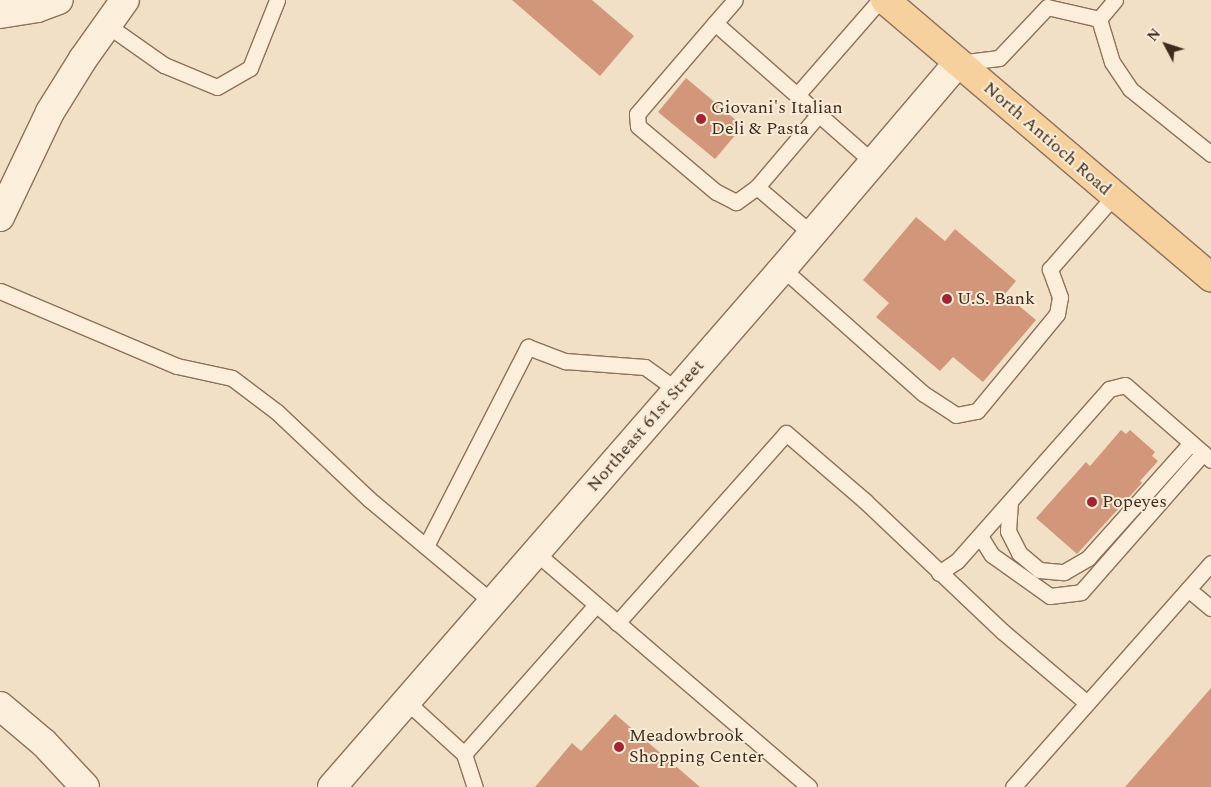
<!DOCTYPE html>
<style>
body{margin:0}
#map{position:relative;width:1211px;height:787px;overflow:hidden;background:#f1e0c6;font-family:Spectral,serif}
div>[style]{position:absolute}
.building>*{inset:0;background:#d2967a}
.roads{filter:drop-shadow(1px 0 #8e715a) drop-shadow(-1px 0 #8e715a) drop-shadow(0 1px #8e715a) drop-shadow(0 -1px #8e715a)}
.service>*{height:15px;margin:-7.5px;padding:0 7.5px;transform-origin:7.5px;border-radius:7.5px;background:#fbeeda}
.minor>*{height:28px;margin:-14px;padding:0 14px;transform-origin:14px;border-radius:14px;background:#fbeeda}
.primary>*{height:28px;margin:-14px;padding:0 14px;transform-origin:14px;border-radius:14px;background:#f6d19d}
.dots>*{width:14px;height:14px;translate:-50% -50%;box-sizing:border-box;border:2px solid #f8ebd6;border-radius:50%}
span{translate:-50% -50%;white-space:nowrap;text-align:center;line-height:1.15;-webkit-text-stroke:4px #f8ebd6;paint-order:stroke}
.poi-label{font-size:18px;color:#3e2b1f}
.left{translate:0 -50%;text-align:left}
.street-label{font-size:18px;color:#3e2b1f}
.north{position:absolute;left:1141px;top:20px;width:50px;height:50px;-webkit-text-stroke:4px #f8ebd6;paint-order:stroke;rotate:310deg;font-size:14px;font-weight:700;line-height:20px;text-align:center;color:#3e2b1f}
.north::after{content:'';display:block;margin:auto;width:18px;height:22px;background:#3e2b1f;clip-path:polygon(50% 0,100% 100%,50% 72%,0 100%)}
</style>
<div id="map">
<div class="building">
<i style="clip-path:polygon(512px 0,592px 0,634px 36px,600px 76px)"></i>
<i style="clip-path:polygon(686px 78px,743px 126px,715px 159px,658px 112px)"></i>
<i style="clip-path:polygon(916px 217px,945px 241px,955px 229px,1016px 281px,1005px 294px,1036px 320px,983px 382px,953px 357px,940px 371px,876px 317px,889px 303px,863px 280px)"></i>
<i style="clip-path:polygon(1121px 430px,1126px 434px,1130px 430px,1155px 452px,1152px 456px,1158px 461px,1140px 481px,1142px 483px,1077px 554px,1036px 518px,1086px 462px,1090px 466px)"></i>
<i style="clip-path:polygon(1211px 688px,1211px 787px,1125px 787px)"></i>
<i style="clip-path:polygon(615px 714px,700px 787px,535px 787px,572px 743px,581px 751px)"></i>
</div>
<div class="roads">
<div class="service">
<i style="left:1115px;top:0;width:25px;rotate:130deg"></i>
<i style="left:1099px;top:19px;width:45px;rotate:73.2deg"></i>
<i style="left:1112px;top:62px;width:32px;rotate:56deg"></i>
<i style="left:1130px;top:89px;width:104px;rotate:38.7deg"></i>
<i style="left:715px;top:23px;width:30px;rotate:-49deg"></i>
<i style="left:107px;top:25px;width:70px;rotate:35.1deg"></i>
<i style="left:164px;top:65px;width:57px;rotate:22.5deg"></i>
<i style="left:217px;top:87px;width:38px;rotate:-30deg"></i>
<i style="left:250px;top:68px;width:73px;rotate:-68.3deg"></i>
<i style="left:958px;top:63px;width:41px;rotate:-7deg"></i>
<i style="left:999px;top:58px;width:70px;rotate:-46.7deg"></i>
<i style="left:1047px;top:7px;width:53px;rotate:13deg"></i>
<i style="left:797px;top:95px;width:126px;rotate:-48.9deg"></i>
<i style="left:757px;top:187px;width:96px;rotate:-49.7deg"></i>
<i style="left:813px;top:235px;width:74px;rotate:-139.4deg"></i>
<i style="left:757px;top:187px;width:26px;rotate:144deg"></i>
<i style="left:736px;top:202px;width:22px;rotate:-153deg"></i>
<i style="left:716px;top:192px;width:102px;rotate:-139.8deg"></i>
<i style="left:638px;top:126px;width:12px;rotate:-95deg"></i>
<i style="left:637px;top:114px;width:120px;rotate:-49.4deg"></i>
<i style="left:715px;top:23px;width:212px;rotate:41.4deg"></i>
<i style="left:783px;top:269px;width:188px;rotate:41.6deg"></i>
<i style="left:924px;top:394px;width:38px;rotate:33deg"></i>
<i style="left:956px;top:415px;width:21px;rotate:-11deg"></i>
<i style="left:977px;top:411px;width:126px;rotate:-50.5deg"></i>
<i style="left:1057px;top:314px;width:17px;rotate:-80deg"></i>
<i style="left:1060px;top:297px;width:30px;rotate:-110deg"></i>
<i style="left:1050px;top:269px;width:97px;rotate:-48.8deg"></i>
<i style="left:0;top:291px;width:192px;rotate:23deg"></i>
<i style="left:177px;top:366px;width:56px;rotate:12.3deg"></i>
<i style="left:232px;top:378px;width:56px;rotate:37.1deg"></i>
<i style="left:277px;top:412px;width:127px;rotate:43.4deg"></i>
<i style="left:369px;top:499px;width:160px;rotate:39.9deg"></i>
<i style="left:1010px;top:502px;width:29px;rotate:94deg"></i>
<i style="left:1008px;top:531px;width:25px;rotate:63deg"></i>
<i style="left:1019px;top:553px;width:26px;rotate:40deg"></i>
<i style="left:1039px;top:570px;width:25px;rotate:5deg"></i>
<i style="left:1064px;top:572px;width:28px;rotate:-30deg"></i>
<i style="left:1088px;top:558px;width:154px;rotate:-48.2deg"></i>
<i style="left:980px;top:536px;width:22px;rotate:58deg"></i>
<i style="left:992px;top:555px;width:71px;rotate:35.3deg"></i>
<i style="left:1050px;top:596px;width:31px;rotate:-7deg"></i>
<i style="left:1081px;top:592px;width:185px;rotate:-48.7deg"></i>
<i style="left:426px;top:546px;width:224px;rotate:-62.9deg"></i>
<i style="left:528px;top:347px;width:40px;rotate:21deg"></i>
<i style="left:565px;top:361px;width:80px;rotate:4.3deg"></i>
<i style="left:645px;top:367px;width:39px;rotate:36deg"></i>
<i style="left:535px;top:552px;width:361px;rotate:40.6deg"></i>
<i style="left:939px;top:573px;width:22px;rotate:-34deg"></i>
<i style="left:957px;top:561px;width:230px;rotate:-48.5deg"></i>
<i style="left:1109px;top:389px;width:16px;rotate:-14deg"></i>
<i style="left:1125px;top:385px;width:114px;rotate:41.1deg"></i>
<i style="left:1188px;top:589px;width:30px;rotate:40deg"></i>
<i style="left:617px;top:623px;width:254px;rotate:-48.3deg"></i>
<i style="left:786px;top:433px;width:104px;rotate:40.7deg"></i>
<i style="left:865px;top:501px;width:189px;rotate:43.5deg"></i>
<i style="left:1002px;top:631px;width:111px;rotate:40.3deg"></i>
<i style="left:406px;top:701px;width:79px;rotate:42.4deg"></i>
<i style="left:464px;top:754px;width:199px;rotate:-48.5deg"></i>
<i style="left:464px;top:754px;width:35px;rotate:72deg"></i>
<i style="left:1013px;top:787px;width:299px;rotate:-48.5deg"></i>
</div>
<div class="minor">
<i style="left:0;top:14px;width:37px;rotate:-9deg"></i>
<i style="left:37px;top:8px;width:23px;rotate:-20deg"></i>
<i style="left:0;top:217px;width:116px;rotate:-64.5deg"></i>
<i style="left:50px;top:112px;width:62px;rotate:-58.1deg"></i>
<i style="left:83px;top:59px;width:72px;rotate:-54.6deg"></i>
<i style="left:0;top:706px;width:57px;rotate:40.1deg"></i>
<i style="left:44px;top:743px;width:60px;rotate:47deg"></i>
<i style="left:332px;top:787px;width:681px;rotate:-48.99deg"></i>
<i style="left:779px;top:273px;width:276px;rotate:-49.6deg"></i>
</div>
<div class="primary">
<i style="left:885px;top:0;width:428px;rotate:40.4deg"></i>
</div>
</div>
<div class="dots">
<i style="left:701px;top:119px;background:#a12633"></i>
<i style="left:947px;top:299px;background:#a12633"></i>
<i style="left:1092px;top:502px;background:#a12633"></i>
<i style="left:619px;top:747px;background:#a12633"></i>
</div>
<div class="poi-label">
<span class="left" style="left:711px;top:119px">Giovani's Italian<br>Deli &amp; Pasta</span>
<span class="left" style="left:957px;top:299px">U.S. Bank</span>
<span class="left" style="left:1102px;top:502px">Popeyes</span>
<span class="left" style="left:629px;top:747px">Meadowbrook<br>Shopping Center</span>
</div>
<div class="street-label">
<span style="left:1047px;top:139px;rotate:41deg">North Antioch Road</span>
<span style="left:646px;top:426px;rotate:-49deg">Northeast 61st Street</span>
</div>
<div class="north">N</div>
</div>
